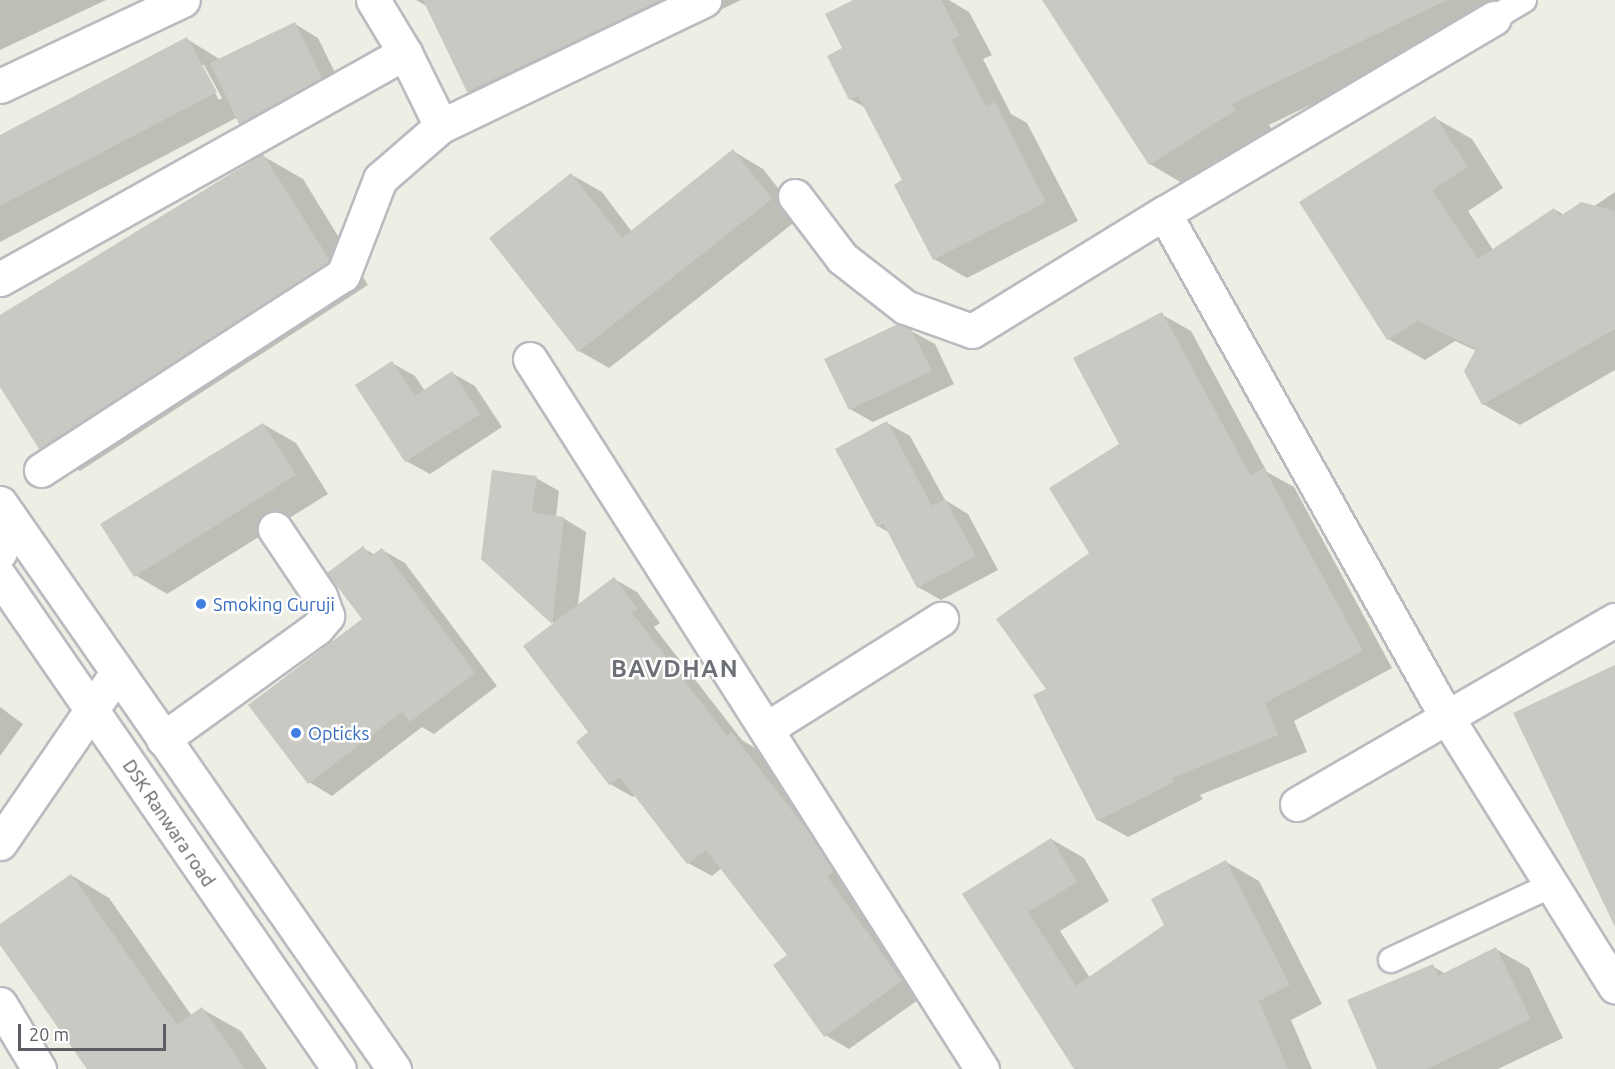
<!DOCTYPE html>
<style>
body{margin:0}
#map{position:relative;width:1615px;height:1069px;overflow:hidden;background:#eeeee4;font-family:Ubuntu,sans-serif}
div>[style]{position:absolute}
.shadow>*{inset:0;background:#0003}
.building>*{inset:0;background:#cac8c2}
.roads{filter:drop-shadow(2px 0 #b9bbc0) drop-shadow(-2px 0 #b9bbc0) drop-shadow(0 2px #b9bbc0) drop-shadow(0 -2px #b9bbc0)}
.lane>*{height:24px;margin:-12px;padding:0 12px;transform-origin:12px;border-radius:12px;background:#fff}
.street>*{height:33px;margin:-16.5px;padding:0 16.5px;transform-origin:16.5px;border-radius:16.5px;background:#fff}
.secondary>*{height:33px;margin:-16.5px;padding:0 16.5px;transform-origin:16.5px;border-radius:16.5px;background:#fff}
.dots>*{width:16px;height:16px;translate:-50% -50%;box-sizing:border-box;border:3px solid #fff;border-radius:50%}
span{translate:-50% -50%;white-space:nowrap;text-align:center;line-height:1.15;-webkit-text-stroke:5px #fff;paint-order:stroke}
.shop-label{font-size:18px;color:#366cbe}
.left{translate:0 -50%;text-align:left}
.street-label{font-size:18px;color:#5c5e64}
.district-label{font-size:24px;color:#6d7076;font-weight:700;letter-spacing:1.5px}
.scale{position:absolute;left:18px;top:1024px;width:148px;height:27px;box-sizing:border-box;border:3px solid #5c5e64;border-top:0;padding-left:8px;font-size:18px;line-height:21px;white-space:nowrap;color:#5c5e64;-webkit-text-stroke:4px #fff;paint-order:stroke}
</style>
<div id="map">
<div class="shadow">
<i style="clip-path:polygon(0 0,106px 0,0 50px)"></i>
<i style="clip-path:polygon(416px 0,741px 0,506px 113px,468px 91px,428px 7px)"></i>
<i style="clip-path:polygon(856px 0,949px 0,969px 12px,992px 55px,983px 59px,1011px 114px,1027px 123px,1078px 221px,967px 278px,934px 259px,904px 181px,866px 108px,850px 99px,844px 49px)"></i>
<i style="clip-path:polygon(1044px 0,1514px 0,1424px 50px,1269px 125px,1273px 131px,1187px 186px,1150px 164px)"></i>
<i style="clip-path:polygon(evenodd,295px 24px,318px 38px,344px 91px,264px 136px,240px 123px,238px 117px,0 242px,0 137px,187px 39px,221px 60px,295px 24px,200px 65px,204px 65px,222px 98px,219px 100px,200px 65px)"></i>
<i style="clip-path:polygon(1435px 118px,1472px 139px,1503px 188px,1468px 211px,1493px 250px,1554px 209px,1564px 215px,1593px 207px,1615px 192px,1615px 370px,1520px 425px,1483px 404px,1477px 351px,1455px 341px,1425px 360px,1388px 339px)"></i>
<i style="clip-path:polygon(733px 151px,763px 169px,801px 217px,609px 368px,579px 351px,572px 175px,602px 192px,632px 232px)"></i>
<i style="clip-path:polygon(263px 156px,303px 179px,368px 285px,80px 471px,40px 448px,0 384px,0 317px)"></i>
<i style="clip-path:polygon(1161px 314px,1191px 331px,1267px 472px,1294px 487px,1392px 668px,1294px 721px,1307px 752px,1200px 795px,1203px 799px,1128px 837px,1098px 820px,1048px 689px)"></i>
<i style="clip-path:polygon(911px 331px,935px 344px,954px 384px,873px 422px,850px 409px)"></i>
<i style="clip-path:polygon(392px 363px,415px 376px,425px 391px,452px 373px,475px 386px,502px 427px,430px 474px,406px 461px,357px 385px)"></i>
<i style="clip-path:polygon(887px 423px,910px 436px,945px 500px,968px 514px,998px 570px,941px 600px,918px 587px,890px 533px,878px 526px)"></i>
<i style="clip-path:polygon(263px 424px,296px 443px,328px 494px,167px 594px,135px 575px)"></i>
<i style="clip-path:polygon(536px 478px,559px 491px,556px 517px,563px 518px,586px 532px,578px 606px,614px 579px,637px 592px,660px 623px,654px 627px,742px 740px,755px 748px,834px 850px,925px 995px,849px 1049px,825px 1035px,789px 956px,722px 868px,712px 876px,688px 863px,636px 795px,633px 797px,610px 784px,555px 624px,482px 559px)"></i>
<i style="clip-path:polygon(363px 548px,375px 555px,382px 550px,405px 563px,497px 686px,434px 734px,422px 727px,332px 796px,309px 782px,364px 619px)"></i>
<i style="clip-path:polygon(0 707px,23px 724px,0 756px)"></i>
<i style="clip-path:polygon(1051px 839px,1084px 858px,1109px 901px,1060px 931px,1090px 978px,1166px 926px,1226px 862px,1259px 881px,1322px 1004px,1291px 1020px,1312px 1069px,1075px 1069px,964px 894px)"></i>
<i style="clip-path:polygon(71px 875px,109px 898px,192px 1016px,202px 1009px,241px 1031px,267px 1069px,88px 1069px,0 943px,0 925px)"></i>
<i style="clip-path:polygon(1496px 949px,1529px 968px,1563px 1038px,1498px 1069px,1379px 1069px,1432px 966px,1446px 974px)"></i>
</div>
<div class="building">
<i style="clip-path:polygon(423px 0,661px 0,467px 92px)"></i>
<i style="clip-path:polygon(853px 0,941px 0,960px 36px,951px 40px,986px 106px,995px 102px,1046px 202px,933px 260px,894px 185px,902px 180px,858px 96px,849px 100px,827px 56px,842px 48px,825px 14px)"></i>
<i style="clip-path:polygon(1042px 0,1447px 0,1232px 104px,1236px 110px,1149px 165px)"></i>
<i style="clip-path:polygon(295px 22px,322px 78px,239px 124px,210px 63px)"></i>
<i style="clip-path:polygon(187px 37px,217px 92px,0 206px,0 135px)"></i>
<i style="clip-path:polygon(1435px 116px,1468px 167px,1432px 190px,1478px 259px,1554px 208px,1559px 217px,1581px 202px,1615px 211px,1615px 329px,1482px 405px,1464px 371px,1476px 349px,1418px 321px,1387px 340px,1299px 202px)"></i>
<i style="clip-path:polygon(733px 149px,772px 199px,578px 352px,489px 238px,571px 173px,622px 238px)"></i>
<i style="clip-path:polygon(263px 154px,329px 259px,328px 263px,39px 449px,0 387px,0 315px)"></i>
<i style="clip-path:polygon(1162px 312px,1250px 475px,1264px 468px,1363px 651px,1265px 703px,1278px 735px,1172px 778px,1174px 782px,1097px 821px,1033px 695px,1046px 689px,996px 619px,1089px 553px,1049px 488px,1119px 444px,1073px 358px)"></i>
<i style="clip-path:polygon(898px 324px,911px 329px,932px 371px,849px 410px,824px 359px)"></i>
<i style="clip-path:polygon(392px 361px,415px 396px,452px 371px,480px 414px,405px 462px,355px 385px)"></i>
<i style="clip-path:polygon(887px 421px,932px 506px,945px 499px,976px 556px,917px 588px,883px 523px,877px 527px,835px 449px)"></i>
<i style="clip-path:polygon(263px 423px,296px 475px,134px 577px,100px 524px)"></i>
<i style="clip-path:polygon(492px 470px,537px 476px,532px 512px,564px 517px,552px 624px,481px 559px)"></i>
<i style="clip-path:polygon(363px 546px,371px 556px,382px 548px,475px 673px,410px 722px,402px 712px,308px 784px,248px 705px,362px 619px,327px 573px)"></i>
<i style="clip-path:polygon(614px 577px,638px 609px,632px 613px,727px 736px,731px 732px,811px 835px,834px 871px,827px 876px,902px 981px,824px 1037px,773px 965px,787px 955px,706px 850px,687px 864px,620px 777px,609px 785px,576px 742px,588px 732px,523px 646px)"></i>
<i style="clip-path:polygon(1615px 665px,1615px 927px,1513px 713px)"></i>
<i style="clip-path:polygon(1051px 838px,1077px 882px,1028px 912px,1076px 986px,1164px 925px,1151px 899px,1226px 860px,1290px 985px,1259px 1001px,1288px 1069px,1074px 1069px,962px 894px)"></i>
<i style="clip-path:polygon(71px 874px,177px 1025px,202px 1007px,245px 1069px,87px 1069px,0 945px,0 924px)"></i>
<i style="clip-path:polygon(1496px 947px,1531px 1019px,1427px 1069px,1377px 1069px,1347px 1000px,1433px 964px,1438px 976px)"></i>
</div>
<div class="roads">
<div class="lane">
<i style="left:1494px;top:18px;width:35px;rotate:-31deg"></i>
<i style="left:1391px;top:960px;width:178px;rotate:-25deg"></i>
</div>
<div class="street">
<i style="left:373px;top:0;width:62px;rotate:58.9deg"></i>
<i style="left:405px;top:53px;width:81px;rotate:63.7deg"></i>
<i style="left:441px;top:126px;width:292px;rotate:-25.6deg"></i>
<i style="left:1494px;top:18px;width:383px;rotate:149.4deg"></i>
<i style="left:1164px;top:213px;width:577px;rotate:60.72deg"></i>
<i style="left:1446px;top:716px;width:319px;rotate:58deg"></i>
<i style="left:0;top:86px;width:202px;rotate:-25.2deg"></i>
<i style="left:795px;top:196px;width:78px;rotate:52.8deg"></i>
<i style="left:842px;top:258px;width:80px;rotate:37.9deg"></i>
<i style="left:905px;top:307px;width:71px;rotate:19.7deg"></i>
<i style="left:972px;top:331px;width:225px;rotate:-31.6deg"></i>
<i style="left:0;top:279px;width:464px;rotate:-29.2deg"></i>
<i style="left:530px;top:359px;width:842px;rotate:57.52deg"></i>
<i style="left:41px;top:470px;width:359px;rotate:-32.9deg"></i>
<i style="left:343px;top:275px;width:103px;rotate:-68.9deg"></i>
<i style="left:380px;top:179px;width:81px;rotate:-41deg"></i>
<i style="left:766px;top:729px;width:207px;rotate:-32.2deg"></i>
<i style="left:163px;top:739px;width:190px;rotate:-35.8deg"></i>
<i style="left:317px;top:628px;width:16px;rotate:-50deg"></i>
<i style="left:327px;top:616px;width:21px;rotate:-109deg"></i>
<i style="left:320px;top:596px;width:81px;rotate:-123.9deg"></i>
<i style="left:1297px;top:804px;width:367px;rotate:-30.1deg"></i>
<i style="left:0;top:843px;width:206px;rotate:-55.5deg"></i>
<i style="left:0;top:1004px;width:76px;rotate:59deg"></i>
</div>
<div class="secondary">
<i style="left:0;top:503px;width:690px;rotate:55.16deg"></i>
<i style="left:0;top:552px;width:35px;rotate:-72deg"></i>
<i style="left:0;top:577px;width:597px;rotate:55.43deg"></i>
</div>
</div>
<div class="dots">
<i style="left:201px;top:604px;background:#3f7fe0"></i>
<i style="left:296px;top:733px;background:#3f7fe0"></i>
</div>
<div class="shop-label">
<span class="left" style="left:213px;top:604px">Smoking Guruji</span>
<span class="left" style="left:308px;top:733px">Opticks</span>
</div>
<div class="street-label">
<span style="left:169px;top:823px;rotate:56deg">DSK Ranwara road</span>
</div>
<div class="district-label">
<span style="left:675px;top:669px">BAVDHAN</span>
</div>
<div class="scale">20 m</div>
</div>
